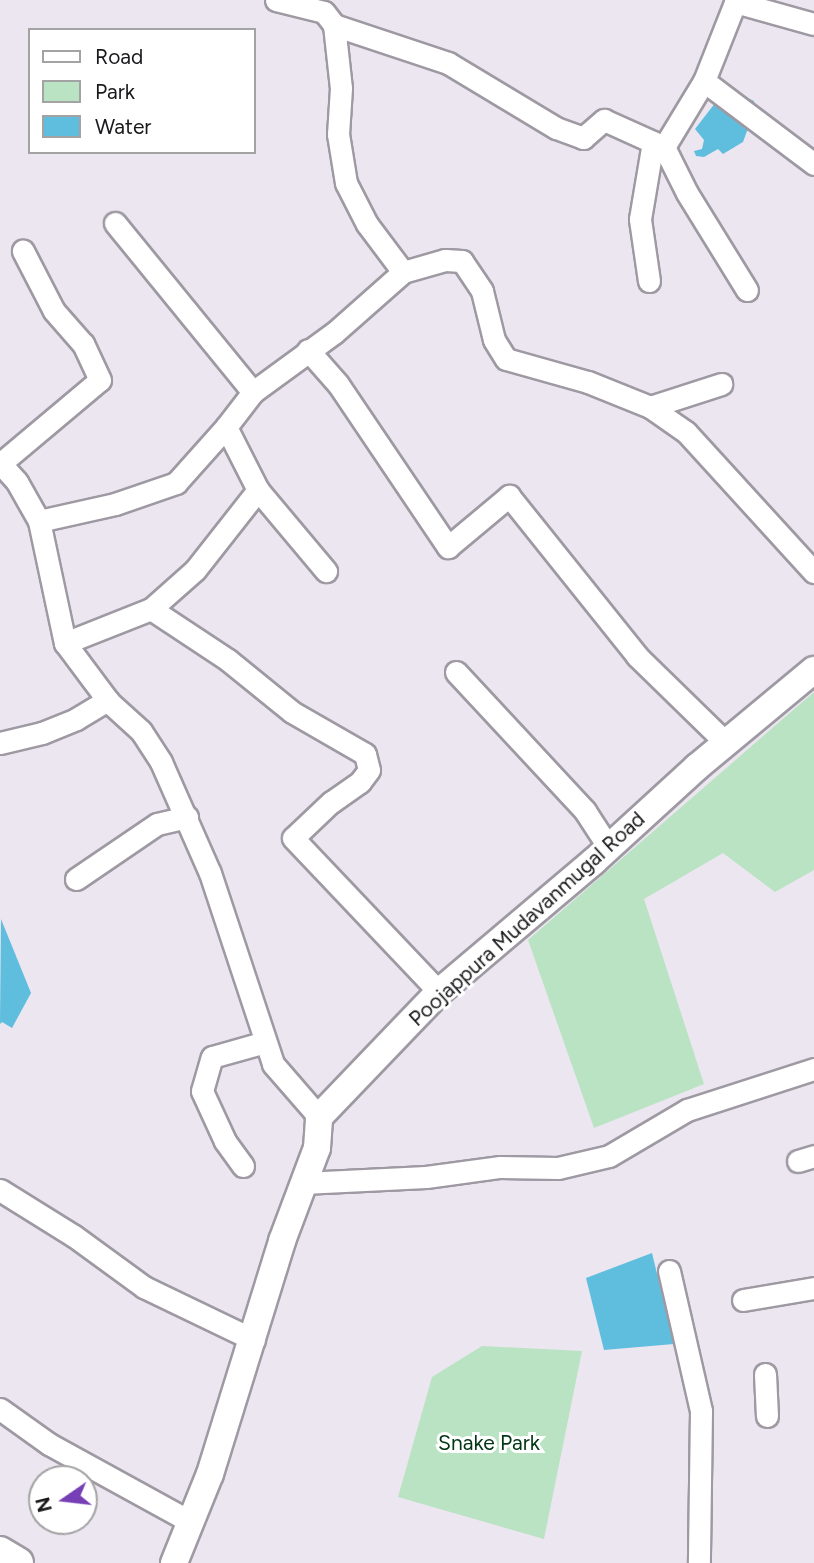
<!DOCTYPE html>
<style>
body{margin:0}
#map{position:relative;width:814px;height:1563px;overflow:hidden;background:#ece6f0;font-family:Figtree,sans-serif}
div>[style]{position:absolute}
.green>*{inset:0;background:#b9e3c2}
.water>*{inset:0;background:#5fbdde}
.roads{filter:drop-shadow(2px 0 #9e99a2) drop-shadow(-2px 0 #9e99a2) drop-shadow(0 2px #9e99a2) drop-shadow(0 -2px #9e99a2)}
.minor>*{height:21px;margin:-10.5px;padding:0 10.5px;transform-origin:10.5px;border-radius:10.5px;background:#fff}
.tertiary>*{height:26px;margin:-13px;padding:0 13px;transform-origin:13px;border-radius:13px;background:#fff}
.secondary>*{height:30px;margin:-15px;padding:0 15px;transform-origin:15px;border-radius:15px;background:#fff}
span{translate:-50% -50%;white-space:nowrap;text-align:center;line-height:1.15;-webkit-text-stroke:6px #fff;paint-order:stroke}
.street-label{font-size:21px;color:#1a181b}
.park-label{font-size:21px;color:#003515}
.legend{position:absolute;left:28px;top:28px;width:228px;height:126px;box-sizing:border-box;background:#fff;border:2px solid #a3a3a4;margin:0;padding:9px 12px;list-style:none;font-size:21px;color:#1a181b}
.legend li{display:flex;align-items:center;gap:14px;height:35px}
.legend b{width:35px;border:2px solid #a3a3a4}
.north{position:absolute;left:28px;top:1465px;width:70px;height:70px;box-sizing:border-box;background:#fff;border:2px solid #a3a3a4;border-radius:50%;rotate:256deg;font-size:19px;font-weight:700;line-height:28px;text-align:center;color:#1a181b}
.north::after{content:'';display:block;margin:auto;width:24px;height:32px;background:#763fb5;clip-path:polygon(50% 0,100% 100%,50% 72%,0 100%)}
</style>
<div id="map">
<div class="green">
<i style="clip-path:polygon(814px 692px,814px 870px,775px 892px,723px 853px,644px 899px,704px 1084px,594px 1128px,528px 940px)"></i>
<i style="clip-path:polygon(482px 1346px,582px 1351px,544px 1539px,398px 1497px,432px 1377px)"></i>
</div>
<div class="water">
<i style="clip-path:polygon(732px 91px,754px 101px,755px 128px,747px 131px,743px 142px,723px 154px,718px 149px,704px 157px,696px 156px,694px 151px,702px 149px,704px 140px,695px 129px,719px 98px)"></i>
<i style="clip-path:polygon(1px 919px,31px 993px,12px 1028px,2px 1022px,0 1024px)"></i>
<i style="clip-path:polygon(652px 1253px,674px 1344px,604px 1350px,586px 1278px)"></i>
</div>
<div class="roads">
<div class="minor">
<i style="left:276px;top:0;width:49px;rotate:14deg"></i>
<i style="left:324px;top:12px;width:16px;rotate:52deg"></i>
<i style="left:334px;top:25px;width:63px;rotate:83.7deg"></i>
<i style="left:341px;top:88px;width:46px;rotate:93.7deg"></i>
<i style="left:338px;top:134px;width:50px;rotate:80.7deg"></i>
<i style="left:346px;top:183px;width:46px;rotate:62.9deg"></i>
<i style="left:367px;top:224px;width:60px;rotate:53.1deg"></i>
<i style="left:403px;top:272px;width:44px;rotate:-15.9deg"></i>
<i style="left:445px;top:260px;width:17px;rotate:3deg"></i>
<i style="left:462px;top:261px;width:36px;rotate:56deg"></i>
<i style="left:482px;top:291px;width:50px;rotate:76.2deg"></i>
<i style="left:494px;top:340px;width:22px;rotate:58deg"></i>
<i style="left:506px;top:359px;width:85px;rotate:15.7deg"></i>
<i style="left:588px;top:382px;width:67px;rotate:22deg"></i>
<i style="left:650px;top:407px;width:44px;rotate:34.8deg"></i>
<i style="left:686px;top:432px;width:190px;rotate:47.6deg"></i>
<i style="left:735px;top:2px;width:82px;rotate:15.6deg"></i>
<i style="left:334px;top:25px;width:120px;rotate:18.4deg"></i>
<i style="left:448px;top:63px;width:126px;rotate:31deg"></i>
<i style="left:556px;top:128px;width:29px;rotate:20deg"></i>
<i style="left:583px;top:138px;width:28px;rotate:-41deg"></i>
<i style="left:604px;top:120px;width:66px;rotate:24.2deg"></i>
<i style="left:664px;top:147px;width:77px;rotate:-58.8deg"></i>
<i style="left:704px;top:81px;width:87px;rotate:-68.4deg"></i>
<i style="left:704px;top:81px;width:138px;rotate:37deg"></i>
<i style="left:664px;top:147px;width:51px;rotate:63.4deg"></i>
<i style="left:687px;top:193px;width:114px;rotate:58.3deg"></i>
<i style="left:115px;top:223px;width:218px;rotate:50.8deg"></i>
<i style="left:649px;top:281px;width:63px;rotate:-98.3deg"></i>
<i style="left:640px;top:219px;width:78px;rotate:-80.4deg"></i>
<i style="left:308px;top:350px;width:45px;rotate:48.6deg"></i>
<i style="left:338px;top:384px;width:197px;rotate:56deg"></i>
<i style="left:448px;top:547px;width:80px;rotate:-39.9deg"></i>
<i style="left:509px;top:496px;width:205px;rotate:51.3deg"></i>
<i style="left:637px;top:656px;width:124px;rotate:44.3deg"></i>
<i style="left:650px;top:407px;width:75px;rotate:-17.9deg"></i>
<i style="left:226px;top:427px;width:71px;rotate:63.1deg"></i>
<i style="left:258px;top:490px;width:106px;rotate:50deg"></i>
<i style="left:0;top:463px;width:25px;rotate:48deg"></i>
<i style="left:17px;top:482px;width:45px;rotate:60.6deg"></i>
<i style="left:39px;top:521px;width:125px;rotate:78deg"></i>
<i style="left:65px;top:643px;width:74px;rotate:53.3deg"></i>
<i style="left:109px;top:702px;width:43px;rotate:42.2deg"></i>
<i style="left:141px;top:731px;width:37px;rotate:57deg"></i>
<i style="left:161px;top:762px;width:121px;rotate:66.2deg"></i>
<i style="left:210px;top:873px;width:201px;rotate:71.7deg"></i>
<i style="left:273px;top:1064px;width:70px;rotate:49deg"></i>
<i style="left:1px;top:463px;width:129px;rotate:-40deg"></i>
<i style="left:100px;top:380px;width:40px;rotate:-115deg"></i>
<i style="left:83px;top:344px;width:44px;rotate:-131.3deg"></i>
<i style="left:54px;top:311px;width:68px;rotate:-117.3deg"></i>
<i style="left:39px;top:521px;width:78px;rotate:-12.6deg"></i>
<i style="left:115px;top:504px;width:65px;rotate:-19deg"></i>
<i style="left:176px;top:483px;width:75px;rotate:-48.2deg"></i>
<i style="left:226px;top:427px;width:44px;rotate:-52.4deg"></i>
<i style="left:253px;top:392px;width:100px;rotate:-36.1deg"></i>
<i style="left:334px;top:333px;width:92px;rotate:-41.5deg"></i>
<i style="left:151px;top:609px;width:92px;rotate:33.5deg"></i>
<i style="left:228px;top:660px;width:82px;rotate:39.1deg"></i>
<i style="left:292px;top:712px;width:84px;rotate:29.9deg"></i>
<i style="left:365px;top:754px;width:16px;rotate:76deg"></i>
<i style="left:369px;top:770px;width:15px;rotate:127deg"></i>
<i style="left:360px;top:782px;width:35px;rotate:145deg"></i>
<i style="left:331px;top:802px;width:52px;rotate:136.5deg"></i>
<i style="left:293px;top:838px;width:212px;rotate:46.5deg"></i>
<i style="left:65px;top:643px;width:92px;rotate:-21.6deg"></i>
<i style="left:151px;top:609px;width:59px;rotate:-41.6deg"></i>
<i style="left:195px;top:570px;width:102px;rotate:-51.8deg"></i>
<i style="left:456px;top:672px;width:190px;rotate:47.1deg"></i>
<i style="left:585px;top:811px;width:44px;rotate:57deg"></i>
<i style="left:0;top:743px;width:43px;rotate:-13.4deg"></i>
<i style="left:42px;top:733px;width:37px;rotate:-22deg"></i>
<i style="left:76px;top:719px;width:37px;rotate:-31deg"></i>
<i style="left:76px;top:879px;width:98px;rotate:-34.2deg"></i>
<i style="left:157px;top:824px;width:31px;rotate:-13deg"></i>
<i style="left:798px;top:1161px;width:17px;rotate:-17deg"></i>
<i style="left:243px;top:1166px;width:31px;rotate:-126deg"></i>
<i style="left:225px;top:1141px;width:55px;rotate:-114.7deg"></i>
<i style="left:202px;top:1091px;width:35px;rotate:-74deg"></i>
<i style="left:212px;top:1057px;width:55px;rotate:-15.8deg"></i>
<i style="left:303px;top:1183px;width:123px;rotate:-2.8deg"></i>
<i style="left:426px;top:1177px;width:75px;rotate:-7.7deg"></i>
<i style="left:500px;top:1167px;width:58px;rotate:1deg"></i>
<i style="left:558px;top:1168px;width:52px;rotate:-13.2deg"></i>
<i style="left:609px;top:1156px;width:91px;rotate:-30.5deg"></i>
<i style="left:687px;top:1110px;width:133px;rotate:-17.9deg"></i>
<i style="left:0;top:1190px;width:87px;rotate:31.9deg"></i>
<i style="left:74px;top:1236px;width:87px;rotate:36.1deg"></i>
<i style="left:144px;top:1287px;width:122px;rotate:25.7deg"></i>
<i style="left:669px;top:1271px;width:144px;rotate:77.1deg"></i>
<i style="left:701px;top:1411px;width:152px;rotate:90.8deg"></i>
<i style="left:743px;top:1300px;width:72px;rotate:-9.6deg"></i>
<i style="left:765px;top:1374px;width:42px;rotate:87.3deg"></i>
<i style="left:0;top:1409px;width:60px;rotate:35.5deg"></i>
<i style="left:49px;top:1444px;width:162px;rotate:28.8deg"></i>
</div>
<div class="tertiary">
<i style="left:174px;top:1563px;width:96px;rotate:-68deg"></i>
<i style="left:210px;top:1474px;width:244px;rotate:-72.8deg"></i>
<i style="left:282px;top:1241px;width:99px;rotate:-69.4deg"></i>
<i style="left:317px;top:1148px;width:31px;rotate:-86deg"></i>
<i style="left:319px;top:1117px;width:173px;rotate:-46.2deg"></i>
<i style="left:439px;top:992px;width:202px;rotate:-40.2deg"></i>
<i style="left:593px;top:862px;width:141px;rotate:-42.4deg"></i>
<i style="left:697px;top:767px;width:152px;rotate:-39.7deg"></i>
</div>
<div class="secondary">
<i style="left:0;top:1552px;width:21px;rotate:31deg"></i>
</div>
</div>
<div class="street-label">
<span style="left:527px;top:919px;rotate:-42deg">Poojappura Mudavanmugal Road</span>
</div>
<div class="park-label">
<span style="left:489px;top:1443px">Snake Park</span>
</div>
<ul class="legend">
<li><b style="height:9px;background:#fff"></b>Road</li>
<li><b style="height:19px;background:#b9e3c2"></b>Park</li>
<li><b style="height:19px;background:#5fbdde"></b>Water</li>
</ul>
<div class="north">N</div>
</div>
